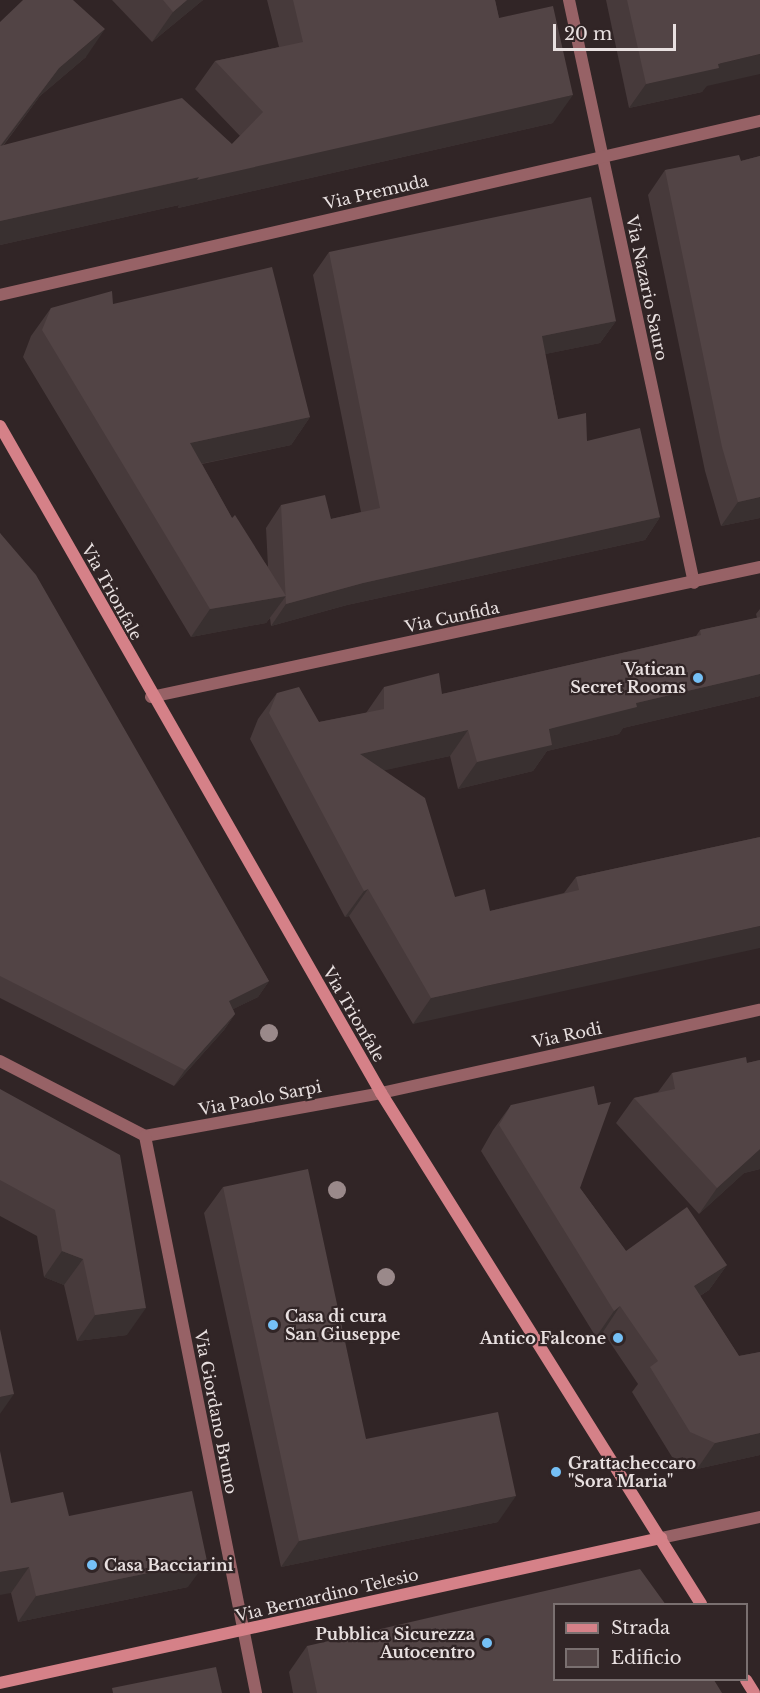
<!DOCTYPE html>
<style>
body{margin:0}
#map{position:relative;width:760px;height:1693px;overflow:hidden;background:#312526;font-family:"Libre Baskerville",serif}
div>[style]{position:absolute}
.street>*{height:12px;margin:-6px;padding:0 6px;transform-origin:6px;border-radius:6px;background:#976266}
.secondary>*{height:12px;margin:-6px;padding:0 6px;transform-origin:6px;border-radius:6px;background:#d58188}
.trees>*{width:18px;height:18px;margin:-9px;border-radius:50%;background:#9a898a}
.wall>*{inset:0;background:#473a3b}
.shaded-wall>*{inset:0;background:#393030}
.building>*{inset:0;background:#524445}
.dots>*{width:16px;height:16px;translate:-50% -50%;box-sizing:border-box;border:3px solid #312526;border-radius:50%}
span{translate:-50% -50%;white-space:nowrap;text-align:center;line-height:1.15;-webkit-text-stroke:4.5px #312526;paint-order:stroke}
.street-label{font-size:16px;color:#e8e0e0}
.poi-label{font-size:16px;color:#e8e0e0;font-weight:700}
.right{translate:-100% -50%;text-align:right}
.left{translate:0 -50%;text-align:left}
.legend{position:absolute;left:553px;top:1603px;width:195px;height:78px;box-sizing:border-box;background:#312526;border:2px solid #7a7070;margin:0;padding:8px 10px;list-style:none;font-size:18px;color:#e8e0e0}
.legend li{display:flex;align-items:center;gap:12px;height:30px}
.legend b{width:30px;border:2px solid #7a7070}
.scale{position:absolute;left:553px;top:24px;width:123px;height:27px;box-sizing:border-box;border:3px solid #e8e0e0;border-top:0;padding-left:8px;font-size:18px;line-height:21px;white-space:nowrap;color:#e8e0e0;-webkit-text-stroke:4px #312526;paint-order:stroke}
</style>
<div id="map">
<div class="street">
<i style="left:569px;top:0;width:596px;rotate:77.9deg"></i>
<i style="left:0;top:295px;width:780px;rotate:-12.9deg"></i>
<i style="left:151px;top:697px;width:623px;rotate:-12.05deg"></i>
<i style="left:0;top:1061px;width:163px;rotate:27.3deg"></i>
<i style="left:145px;top:1136px;width:240px;rotate:-10.3deg"></i>
<i style="left:381px;top:1093px;width:388px;rotate:-12.4deg"></i>
<i style="left:145px;top:1136px;width:568px;rotate:78.73deg"></i>
<i style="left:661px;top:1538px;width:101px;rotate:-12deg"></i>
</div>
<div class="secondary">
<i style="left:0;top:426px;width:768px;rotate:60.26deg"></i>
<i style="left:381px;top:1093px;width:603px;rotate:57.94deg"></i>
<i style="left:746px;top:1680px;width:15px;rotate:58deg"></i>
<i style="left:0;top:1683px;width:677px;rotate:-12.37deg"></i>
</div>
<div class="trees">
<i style="left:269px;top:1033px"></i>
<i style="left:337px;top:1190px"></i>
<i style="left:386px;top:1277px"></i>
</div>
<div class="wall">
<i style="clip-path:polygon(112px 0,203px 0,152px 42px)"></i>
<i style="clip-path:polygon(267px 0,495px 0,499px 18px,553px 123px,178px 208px,179px 205px,0 245px,0 22px,86px 57px,40px 96px,3px 146px,232px 144px,240px 136px,195px 89px,215px 61px,279px 47px)"></i>
<i style="clip-path:polygon(606px 0,760px 0,702px 92px,629px 108px)"></i>
<i style="clip-path:polygon(760px 156px,760px 518px,721px 526px,705px 471px,648px 195px,665px 170px,741px 161px)"></i>
<i style="clip-path:polygon(329px 252px,616px 321px,600px 343px,545px 354px,558px 419px,587px 441px,660px 517px,645px 540px,347px 605px,271px 626px,270px 618px,266px 623px,191px 637px,23px 357px,31px 336px,51px 308px,113px 304px,310px 417px,291px 445px,202px 464px,232px 518px,268px 567px,266px 528px,281px 505px,331px 519px,361px 512px,313px 275px)"></i>
<i style="clip-path:polygon(0 533px,269px 981px,258px 997px,233px 1009px,235px 1014px,224px 1030px,174px 1086px,0 998px)"></i>
<i style="clip-path:polygon(760px 609px,760px 696px,623px 728px,619px 734px,547px 751px,533px 771px,458px 789px,450px 756px,384px 770px,455px 897px,490px 911px,564px 893px,576px 877px,760px 837px,413px 1024px,349px 916px,345px 917px,250px 739px,258px 719px,277px 693px,319px 722px,366px 713px,384px 687px,442px 694px,696px 636px,700px 630px,757px 618px,756px 614px)"></i>
<i style="clip-path:polygon(760px 1060px,760px 1169px,744px 1173px,699px 1214px,616px 1123px,634px 1098px,658px 1092px,672px 1073px,747px 1063px)"></i>
<i style="clip-path:polygon(0 1089px,127px 1335px,77px 1341px,64px 1285px,44px 1277px,37px 1236px,0 1216px)"></i>
<i style="clip-path:polygon(511px 1105px,580px 1188px,626px 1251px,727px 1265px,709px 1290px,700px 1296px,739px 1356px,760px 1352px,760px 1455px,697px 1469px,672px 1457px,632px 1392px,638px 1384px,603px 1332px,596px 1337px,481px 1151px,493px 1130px)"></i>
<i style="clip-path:polygon(223px 1187px,366px 1439px,498px 1522px,281px 1567px,204px 1213px)"></i>
<i style="clip-path:polygon(11px 1503px,69px 1516px,188px 1587px,18px 1622px,11px 1593px)"></i>
<i style="clip-path:polygon(307px 1646px,722px 1693px,293px 1693px,289px 1672px)"></i>
</div>
<div class="shaded-wall">
<i style="clip-path:polygon(187px 0,203px 0,152px 42px,173px 12px)"></i>
<i style="clip-path:polygon(105px 29px,86px 57px,40px 96px,0 149px,0 147px,59px 68px)"></i>
<i style="clip-path:polygon(760px 54px,760px 74px,707px 86px,702px 92px,629px 108px,646px 84px,718px 64px)"></i>
<i style="clip-path:polygon(573px 95px,553px 123px,178px 208px,179px 205px,0 245px,0 221px)"></i>
<i style="clip-path:polygon(616px 321px,600px 343px,526px 358px,542px 336px)"></i>
<i style="clip-path:polygon(310px 417px,291px 445px,171px 470px,190px 443px)"></i>
<i style="clip-path:polygon(760px 497px,760px 518px,721px 526px,738px 502px)"></i>
<i style="clip-path:polygon(660px 517px,645px 540px,347px 605px,271px 626px,286px 604px,363px 583px)"></i>
<i style="clip-path:polygon(286px 596px,266px 623px,191px 637px,210px 609px)"></i>
<i style="clip-path:polygon(760px 674px,760px 696px,623px 728px,619px 734px,547px 751px,533px 771px,458px 789px,477px 762px,549px 729px,636px 703px)"></i>
<i style="clip-path:polygon(468px 730px,450px 756px,341px 780px,360px 754px)"></i>
<i style="clip-path:polygon(368px 889px,349px 916px,345px 917px,364px 891px)"></i>
<i style="clip-path:polygon(760px 926px,760px 948px,413px 1024px,431px 998px)"></i>
<i style="clip-path:polygon(269px 981px,258px 997px,217px 1017px,229px 1001px)"></i>
<i style="clip-path:polygon(235px 1014px,224px 1030px,174px 1086px,185px 1070px)"></i>
<i style="clip-path:polygon(760px 1149px,760px 1169px,744px 1173px,699px 1214px,717px 1188px)"></i>
<i style="clip-path:polygon(62px 1251px,83px 1259px,64px 1285px,44px 1277px)"></i>
<i style="clip-path:polygon(727px 1265px,709px 1290px,676px 1311px,694px 1286px)"></i>
<i style="clip-path:polygon(620px 1306px,603px 1332px,596px 1337px,614px 1311px)"></i>
<i style="clip-path:polygon(146px 1308px,127px 1335px,77px 1341px,95px 1315px)"></i>
<i style="clip-path:polygon(14px 1394px,0 1414px,0 1397px)"></i>
<i style="clip-path:polygon(760px 1433px,760px 1455px,697px 1469px,715px 1443px)"></i>
<i style="clip-path:polygon(516px 1496px,498px 1522px,281px 1567px,299px 1541px)"></i>
<i style="clip-path:polygon(207px 1561px,188px 1587px,18px 1622px,36px 1596px)"></i>
<i style="clip-path:polygon(29px 1567px,11px 1593px,0 1595px,0 1572px)"></i>
</div>
<div class="building">
<i style="clip-path:polygon(23px 0,73px 0,105px 29px,59px 68px,0 146px,182px 98px,232px 144px,263px 112px,215px 61px,303px 42px,293px 0,495px 0,499px 18px,553px 6px,573px 95px,197px 180px,199px 177px,0 221px,0 22px)"></i>
<i style="clip-path:polygon(163px 0,187px 0,173px 12px)"></i>
<i style="clip-path:polygon(627px 0,760px 0,760px 54px,718px 64px,719px 68px,646px 84px)"></i>
<i style="clip-path:polygon(739px 155px,741px 161px,760px 156px,760px 497px,738px 502px,722px 447px,665px 170px)"></i>
<i style="clip-path:polygon(591px 197px,616px 321px,542px 336px,558px 419px,586px 413px,587px 441px,640px 428px,660px 517px,363px 583px,286px 604px,281px 505px,325px 495px,331px 519px,380px 508px,329px 252px)"></i>
<i style="clip-path:polygon(272px 267px,310px 417px,190px 443px,232px 518px,235px 515px,286px 596px,210px 609px,42px 330px,51px 308px,112px 291px,113px 304px)"></i>
<i style="clip-path:polygon(0 533px,36px 575px,269px 981px,229px 1001px,235px 1014px,185px 1070px,0 976px)"></i>
<i style="clip-path:polygon(760px 617px,760px 674px,636px 703px,637px 707px,549px 729px,552px 745px,477px 762px,468px 730px,360px 754px,425px 798px,455px 897px,485px 889px,490px 911px,579px 890px,576px 877px,760px 837px,760px 926px,431px 998px,368px 889px,364px 891px,269px 713px,277px 693px,299px 687px,319px 722px,384px 709px,384px 687px,439px 673px,442px 694px,701px 635px,700px 630px)"></i>
<i style="clip-path:polygon(746px 1057px,747px 1063px,760px 1060px,760px 1149px,717px 1188px,634px 1098px,675px 1089px,672px 1073px)"></i>
<i style="clip-path:polygon(594px 1086px,598px 1105px,611px 1102px,580px 1188px,626px 1251px,687px 1207px,727px 1265px,694px 1286px,739px 1356px,760px 1352px,760px 1433px,715px 1443px,690px 1432px,650px 1367px,658px 1361px,620px 1306px,614px 1311px,499px 1125px,511px 1105px)"></i>
<i style="clip-path:polygon(0 1089px,120px 1155px,146px 1308px,95px 1315px,83px 1259px,62px 1251px,55px 1210px,0 1180px)"></i>
<i style="clip-path:polygon(308px 1169px,366px 1439px,498px 1412px,516px 1496px,299px 1541px,223px 1187px)"></i>
<i style="clip-path:polygon(0 1329px,14px 1394px,0 1397px)"></i>
<i style="clip-path:polygon(0 1451px,11px 1503px,63px 1492px,69px 1516px,192px 1491px,207px 1561px,36px 1596px,29px 1567px,0 1572px)"></i>
<i style="clip-path:polygon(640px 1569px,666px 1605px,555px 1605px,555px 1680px,714px 1680px,722px 1693px,317px 1693px,307px 1646px)"></i>
<i style="clip-path:polygon(216px 1667px,222px 1693px,113px 1693px,112px 1688px)"></i>
</div>
<div class="dots">
<i style="left:698px;top:678px;background:#75c0f6"></i>
<i style="left:273px;top:1325px;background:#75c0f6"></i>
<i style="left:618px;top:1338px;background:#75c0f6"></i>
<i style="left:556px;top:1472px;background:#75c0f6"></i>
<i style="left:92px;top:1565px;background:#75c0f6"></i>
<i style="left:487px;top:1643px;background:#75c0f6"></i>
</div>
<div class="street-label">
<span style="left:376px;top:192px;rotate:-13deg">Via Premuda</span>
<span style="left:647px;top:288px;rotate:78deg">Via Nazario Sauro</span>
<span style="left:112px;top:592px;rotate:61deg">Via Trionfale</span>
<span style="left:452px;top:617px;rotate:-12deg">Via Cunfida</span>
<span style="left:354px;top:1014px;rotate:60deg">Via Trionfale</span>
<span style="left:567px;top:1035px;rotate:-12deg">Via Rodi</span>
<span style="left:260px;top:1098px;rotate:-11deg">Via Paolo Sarpi</span>
<span style="left:216px;top:1412px;rotate:79deg">Via Giordano Bruno</span>
<span style="left:327px;top:1595px;rotate:-13deg">Via Bernardino Telesio</span>
</div>
<div class="poi-label">
<span class="right" style="left:686px;top:678px">Vatican<br>Secret Rooms</span>
<span class="left" style="left:285px;top:1325px">Casa di cura<br>San Giuseppe</span>
<span class="right" style="left:606px;top:1338px">Antico Falcone</span>
<span class="left" style="left:568px;top:1472px">Grattacheccaro<br>"Sora Maria"</span>
<span class="left" style="left:104px;top:1565px">Casa Bacciarini</span>
<span class="right" style="left:475px;top:1643px">Pubblica Sicurezza<br>Autocentro</span>
</div>
<ul class="legend">
<li><b style="height:8px;background:#d58188"></b>Strada</li>
<li><b style="height:16px;background:#524445"></b>Edificio</li>
</ul>
<div class="scale">20 m</div>
</div>
